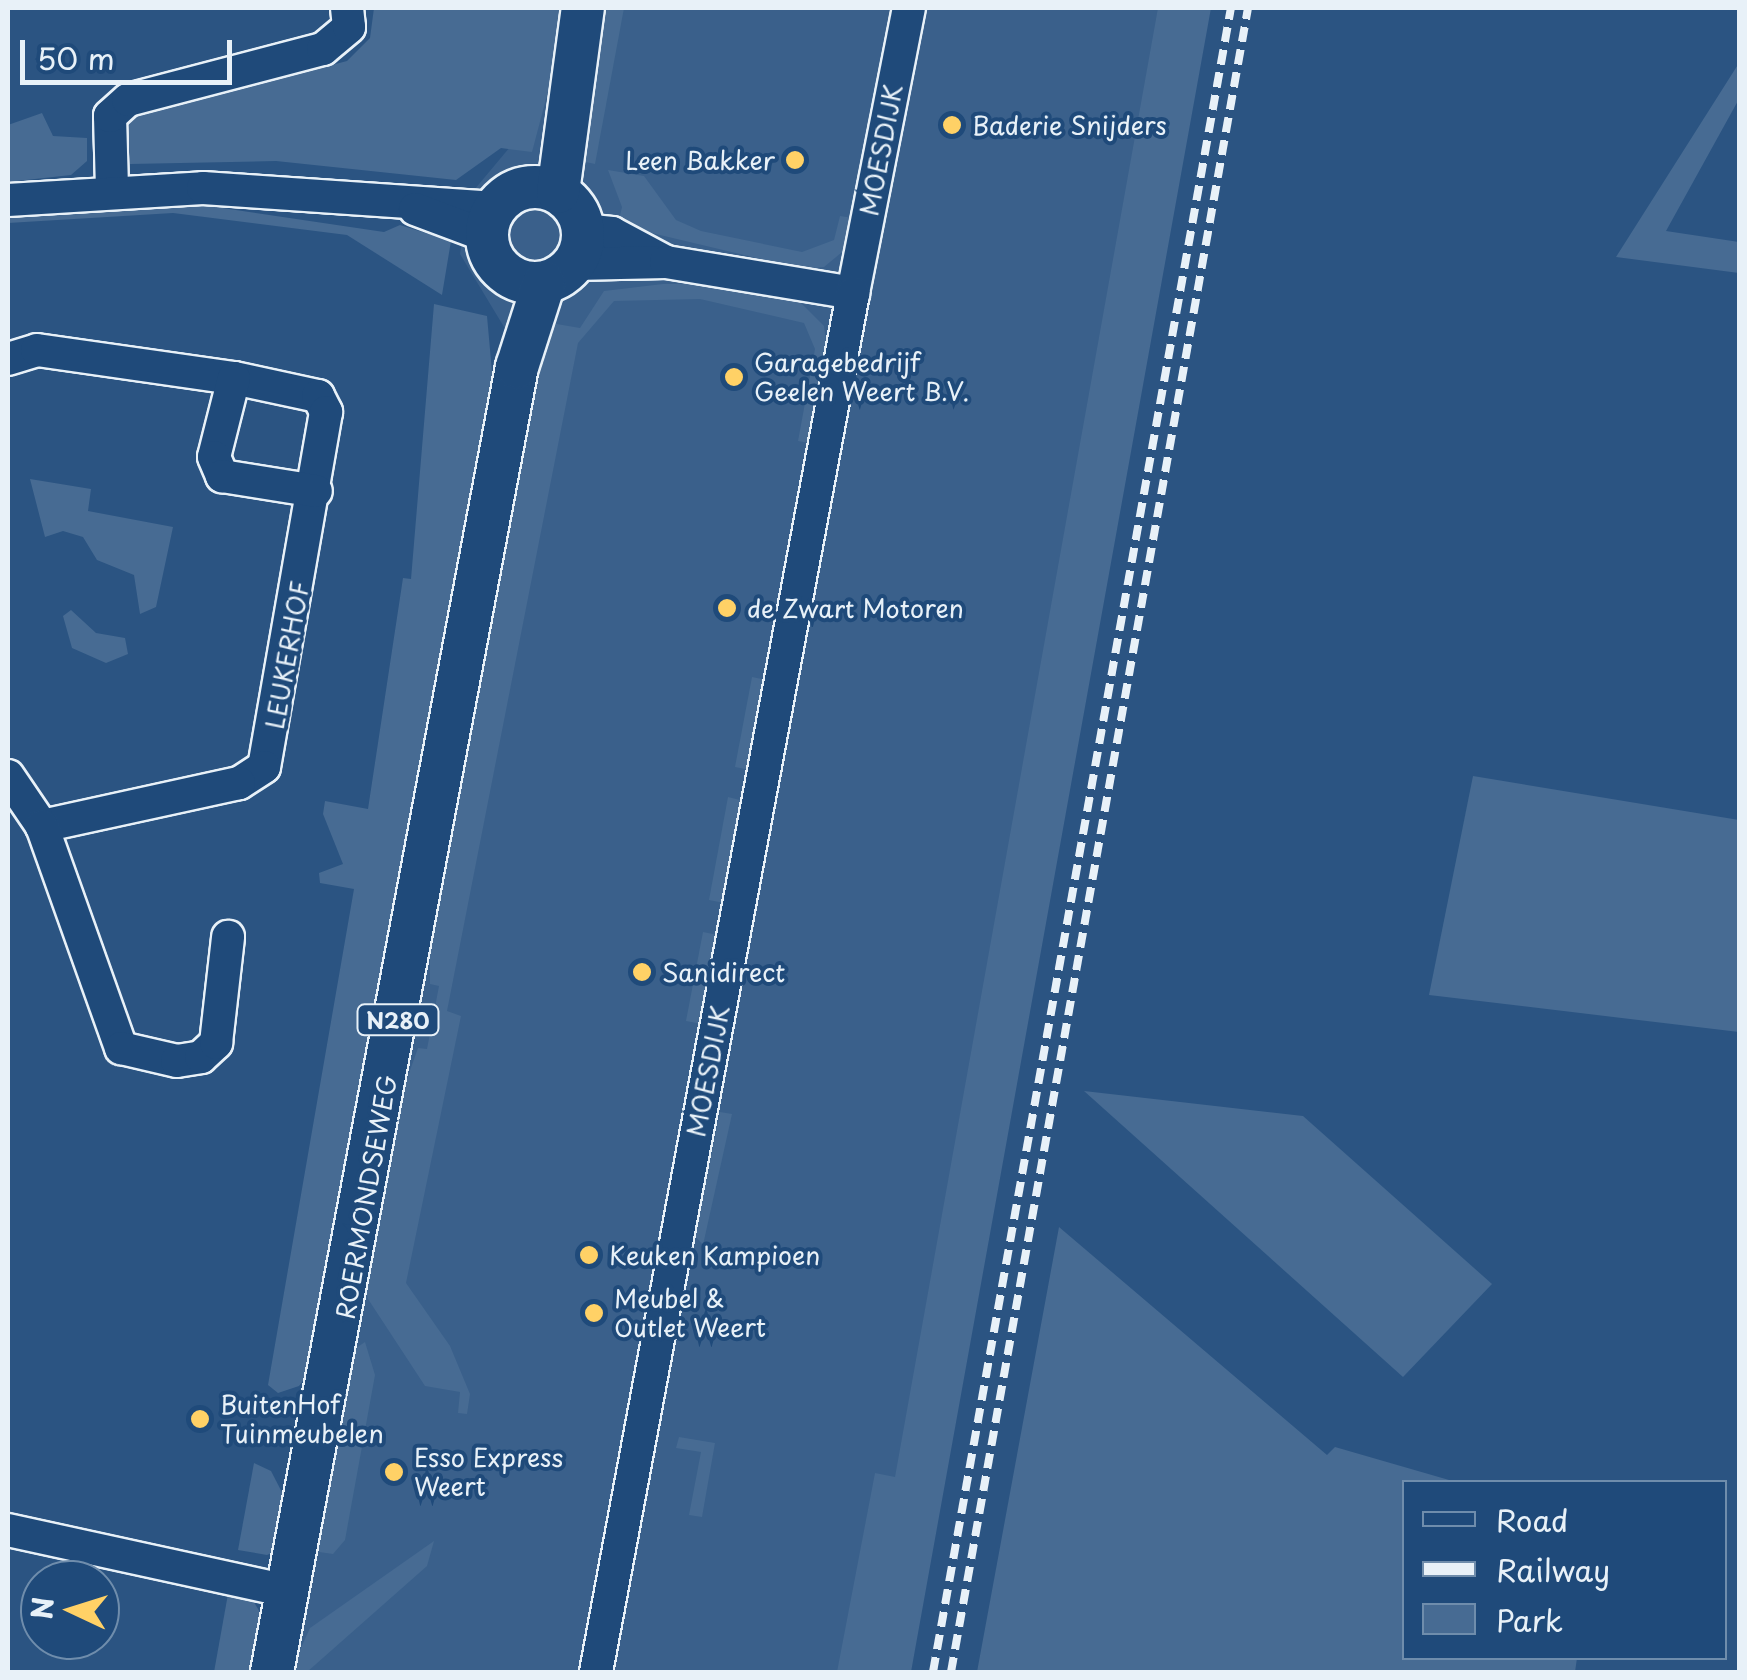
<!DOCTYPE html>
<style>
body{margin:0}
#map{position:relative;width:1747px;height:1680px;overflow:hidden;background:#2b5482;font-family:"Playpen Sans",sans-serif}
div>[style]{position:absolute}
.built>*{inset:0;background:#3a608b}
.green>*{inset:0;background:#476b93}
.roads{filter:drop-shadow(2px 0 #e8f1f8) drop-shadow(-2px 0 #e8f1f8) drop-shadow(0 2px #e8f1f8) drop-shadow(0 -2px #e8f1f8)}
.minor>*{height:32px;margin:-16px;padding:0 16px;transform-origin:16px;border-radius:16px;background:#1f4a7a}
.major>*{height:42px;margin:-21px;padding:0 21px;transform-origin:21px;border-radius:21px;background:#1f4a7a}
.major>.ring{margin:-21px;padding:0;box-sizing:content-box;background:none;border:42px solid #1f4a7a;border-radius:50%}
.rail>*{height:8px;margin-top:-4px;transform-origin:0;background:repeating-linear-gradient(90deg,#e8f1f8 0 15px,transparent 0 23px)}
.dots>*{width:28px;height:28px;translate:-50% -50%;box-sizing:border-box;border:5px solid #1f4a7a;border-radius:50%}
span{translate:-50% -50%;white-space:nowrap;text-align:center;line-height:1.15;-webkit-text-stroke:8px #1f4a7a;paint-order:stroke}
.shield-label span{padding:2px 8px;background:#1f4a7a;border:2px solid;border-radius:8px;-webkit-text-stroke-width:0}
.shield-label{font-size:22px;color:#e8f1f8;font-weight:700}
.poi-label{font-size:25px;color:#e8f1f8}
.left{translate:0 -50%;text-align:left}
.right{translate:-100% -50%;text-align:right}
.street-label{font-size:25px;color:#e8f1f8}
.frame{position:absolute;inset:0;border:10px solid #e8f1f8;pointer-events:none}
.legend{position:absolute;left:1402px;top:1480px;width:325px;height:180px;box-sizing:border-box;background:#1f4a7a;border:2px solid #6f8dac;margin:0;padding:12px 18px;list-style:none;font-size:30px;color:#e8f1f8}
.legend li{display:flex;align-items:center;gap:20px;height:50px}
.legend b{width:50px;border:2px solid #6f8dac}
.north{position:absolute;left:20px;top:1560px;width:100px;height:100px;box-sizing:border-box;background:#1f4a7a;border:2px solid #6f8dac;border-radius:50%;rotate:274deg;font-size:28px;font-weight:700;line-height:40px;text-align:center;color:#e8f1f8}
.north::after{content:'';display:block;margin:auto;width:35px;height:45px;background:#ffd166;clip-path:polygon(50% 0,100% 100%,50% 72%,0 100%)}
.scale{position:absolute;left:20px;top:40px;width:212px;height:45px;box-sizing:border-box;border:5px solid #e8f1f8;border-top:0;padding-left:12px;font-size:30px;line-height:35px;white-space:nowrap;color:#e8f1f8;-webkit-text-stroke:8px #1f4a7a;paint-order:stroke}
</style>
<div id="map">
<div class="built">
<i style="clip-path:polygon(550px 8px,1177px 8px,865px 1672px,260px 1672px,507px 332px,460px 254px,469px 196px,526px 128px)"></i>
</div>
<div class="green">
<i style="clip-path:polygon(374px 8px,570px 8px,532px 152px,501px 148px,456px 180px,276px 161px,130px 164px,127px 119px,347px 61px,370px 38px)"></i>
<i style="clip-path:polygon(601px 8px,624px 8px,595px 164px,576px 160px)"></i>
<i style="clip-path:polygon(1158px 8px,1211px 8px,911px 1672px,837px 1672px,875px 1473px,895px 1477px)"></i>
<i style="clip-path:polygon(1739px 63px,1739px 99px,1666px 231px,1739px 242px,1739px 273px,1616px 257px)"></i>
<i style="clip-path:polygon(42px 113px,53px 136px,87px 138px,87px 161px,71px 175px,8px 182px,8px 125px)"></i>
<i style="clip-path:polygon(608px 170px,644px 176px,676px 220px,701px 231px,802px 252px,834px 240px,840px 216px,853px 218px,847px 248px,824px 267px,803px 269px,618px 225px,622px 207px)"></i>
<i style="clip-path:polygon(202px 198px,209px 206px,384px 232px,400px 225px,451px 241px,442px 295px,347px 235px,173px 213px,8px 223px,8px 214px)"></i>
<i style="clip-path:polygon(663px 284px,716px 284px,800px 302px,824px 326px,827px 351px,809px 443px,798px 441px,815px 349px,804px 323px,700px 299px,614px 301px,578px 343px,447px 1011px,461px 1016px,406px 1283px,450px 1346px,470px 1394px,467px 1414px,458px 1413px,460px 1392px,425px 1386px,368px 1299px,363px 1279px,393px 1118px,418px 1048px,427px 1049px,439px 986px,430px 984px,430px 921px,545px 322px,580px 328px,604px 291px)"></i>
<i style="clip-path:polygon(434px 304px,487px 316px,493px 383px,312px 1369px,299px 1386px,278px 1393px,268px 1385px,354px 889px,320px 883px,319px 873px,343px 864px,323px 814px,325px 801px,368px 809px,403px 578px,411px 579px)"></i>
<i style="clip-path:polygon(30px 479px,91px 489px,88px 511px,173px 527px,156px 607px,140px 614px,134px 575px,97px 560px,83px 537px,63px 531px,45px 537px)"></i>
<i style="clip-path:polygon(71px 610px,96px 633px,125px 638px,128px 654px,106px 663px,72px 648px,63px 616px)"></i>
<i style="clip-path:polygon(752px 677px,767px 680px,750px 770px,735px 767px)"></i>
<i style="clip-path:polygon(1473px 776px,1739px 820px,1739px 1032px,1429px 995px)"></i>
<i style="clip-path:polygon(728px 797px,744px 801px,724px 903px,709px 900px)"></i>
<i style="clip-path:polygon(703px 932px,718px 935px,702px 1024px,686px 1021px)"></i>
<i style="clip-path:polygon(1084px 1091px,1303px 1116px,1492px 1284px,1403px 1377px)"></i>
<i style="clip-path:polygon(720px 1112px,732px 1114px,703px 1245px,695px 1236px)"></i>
<i style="clip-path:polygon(1059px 1227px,1327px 1455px,1335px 1447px,1456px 1482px,1404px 1482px,1404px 1658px,1577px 1658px,1575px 1672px,977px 1672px)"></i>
<i style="clip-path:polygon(365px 1342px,375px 1375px,345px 1540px,333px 1554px,319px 1552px,313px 1540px,350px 1352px)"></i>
<i style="clip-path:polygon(679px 1437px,715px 1443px,702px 1517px,689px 1515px,701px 1452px,676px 1448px)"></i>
<i style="clip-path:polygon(254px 1463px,271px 1471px,287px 1502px,278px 1550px,267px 1555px,238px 1550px)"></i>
<i style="clip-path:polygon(434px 1541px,427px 1566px,307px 1672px,290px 1672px,310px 1628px)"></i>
<i style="clip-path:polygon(228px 1594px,252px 1599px,261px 1614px,255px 1672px,214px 1672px)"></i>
</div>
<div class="roads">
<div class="minor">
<i style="left:112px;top:188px;width:72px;rotate:-91.6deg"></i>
<i style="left:110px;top:116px;width:24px;rotate:-42deg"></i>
<i style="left:128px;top:100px;width:202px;rotate:-14.7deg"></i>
<i style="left:323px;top:49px;width:34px;rotate:-40deg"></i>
<i style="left:349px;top:27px;width:19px;rotate:-96deg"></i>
<i style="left:8px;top:200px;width:195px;rotate:-3.5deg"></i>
<i style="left:203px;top:188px;width:293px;rotate:3.9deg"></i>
<i style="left:415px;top:209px;width:77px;rotate:20.6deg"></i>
<i style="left:583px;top:230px;width:29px;rotate:6deg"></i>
<i style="left:612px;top:233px;width:61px;rotate:28.2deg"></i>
<i style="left:574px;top:264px;width:92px;rotate:-1.2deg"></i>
<i style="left:666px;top:262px;width:190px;rotate:9.4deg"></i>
<i style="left:853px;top:293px;width:290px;rotate:-78.9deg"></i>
<i style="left:8px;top:359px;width:30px;rotate:-17deg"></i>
<i style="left:37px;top:350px;width:199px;rotate:8.1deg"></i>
<i style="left:234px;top:378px;width:86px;rotate:12.1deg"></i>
<i style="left:318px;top:396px;width:18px;rotate:63deg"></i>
<i style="left:326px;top:412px;width:360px;rotate:99.9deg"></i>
<i style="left:264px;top:767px;width:30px;rotate:147deg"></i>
<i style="left:239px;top:783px;width:202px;rotate:167.7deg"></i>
<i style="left:234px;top:378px;width:81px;rotate:104.2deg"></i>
<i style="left:214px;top:457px;width:21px;rotate:67deg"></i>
<i style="left:222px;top:476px;width:95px;rotate:9.1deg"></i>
<i style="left:8px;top:776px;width:60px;rotate:55.8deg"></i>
<i style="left:42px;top:826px;width:236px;rotate:70.4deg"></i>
<i style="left:121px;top:1048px;width:57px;rotate:13.1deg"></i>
<i style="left:177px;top:1061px;width:24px;rotate:-9deg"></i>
<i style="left:201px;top:1057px;width:21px;rotate:-43deg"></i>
<i style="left:216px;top:1043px;width:107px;rotate:-83.5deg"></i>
<i style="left:8px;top:1530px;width:287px;rotate:12.3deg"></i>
<i style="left:596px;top:1672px;width:1403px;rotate:-79.44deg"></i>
</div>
<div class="major">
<i class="ring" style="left:487px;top:187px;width:54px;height:54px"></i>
<i style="left:558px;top:192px;width:186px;rotate:-82.3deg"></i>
<i style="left:272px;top:1672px;width:1328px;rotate:-79.37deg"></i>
<i style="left:517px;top:367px;width:88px;rotate:-72.2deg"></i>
</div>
</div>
<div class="rail">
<i style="left:933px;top:1672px;width:1690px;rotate:-79.85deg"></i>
<i style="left:951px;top:1672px;width:1690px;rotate:-79.88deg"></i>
</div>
<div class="dots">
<i style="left:952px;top:125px;background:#ffd166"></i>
<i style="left:795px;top:160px;background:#ffd166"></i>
<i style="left:734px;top:377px;background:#ffd166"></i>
<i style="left:727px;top:608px;background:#ffd166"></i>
<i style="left:642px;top:972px;background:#ffd166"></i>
<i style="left:589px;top:1255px;background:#ffd166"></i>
<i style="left:594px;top:1313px;background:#ffd166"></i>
<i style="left:200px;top:1419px;background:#ffd166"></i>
<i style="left:394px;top:1472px;background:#ffd166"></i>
</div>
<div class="shield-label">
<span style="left:398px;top:1020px">N280</span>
</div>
<div class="poi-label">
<span class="left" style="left:972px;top:125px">Baderie Snijders</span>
<span class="right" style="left:775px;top:160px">Leen Bakker</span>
<span class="left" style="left:754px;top:377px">Garagebedrijf<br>Geelen Weert B.V.</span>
<span class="left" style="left:747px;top:608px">de Zwart Motoren</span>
<span class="left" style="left:662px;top:972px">Sanidirect</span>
<span class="left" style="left:609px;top:1255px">Keuken Kampioen</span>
<span class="left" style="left:614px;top:1313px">Meubel &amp;<br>Outlet Weert</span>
<span class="left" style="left:220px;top:1419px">BuitenHof<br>Tuinmeubelen</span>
<span class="left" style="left:414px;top:1472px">Esso Express<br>Weert</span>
</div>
<div class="street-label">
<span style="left:881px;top:150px;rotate:-79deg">MOESDIJK</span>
<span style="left:287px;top:655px;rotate:-80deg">LEUKERHOF</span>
<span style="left:708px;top:1071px;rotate:-79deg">MOESDIJK</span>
<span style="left:366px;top:1197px;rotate:-80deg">ROERMONDSEWEG</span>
</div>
<div class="frame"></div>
<ul class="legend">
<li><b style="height:12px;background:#1f4a7a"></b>Road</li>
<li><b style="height:12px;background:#e8f1f8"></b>Railway</li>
<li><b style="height:28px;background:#476b93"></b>Park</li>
</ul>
<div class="north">N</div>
<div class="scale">50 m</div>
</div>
